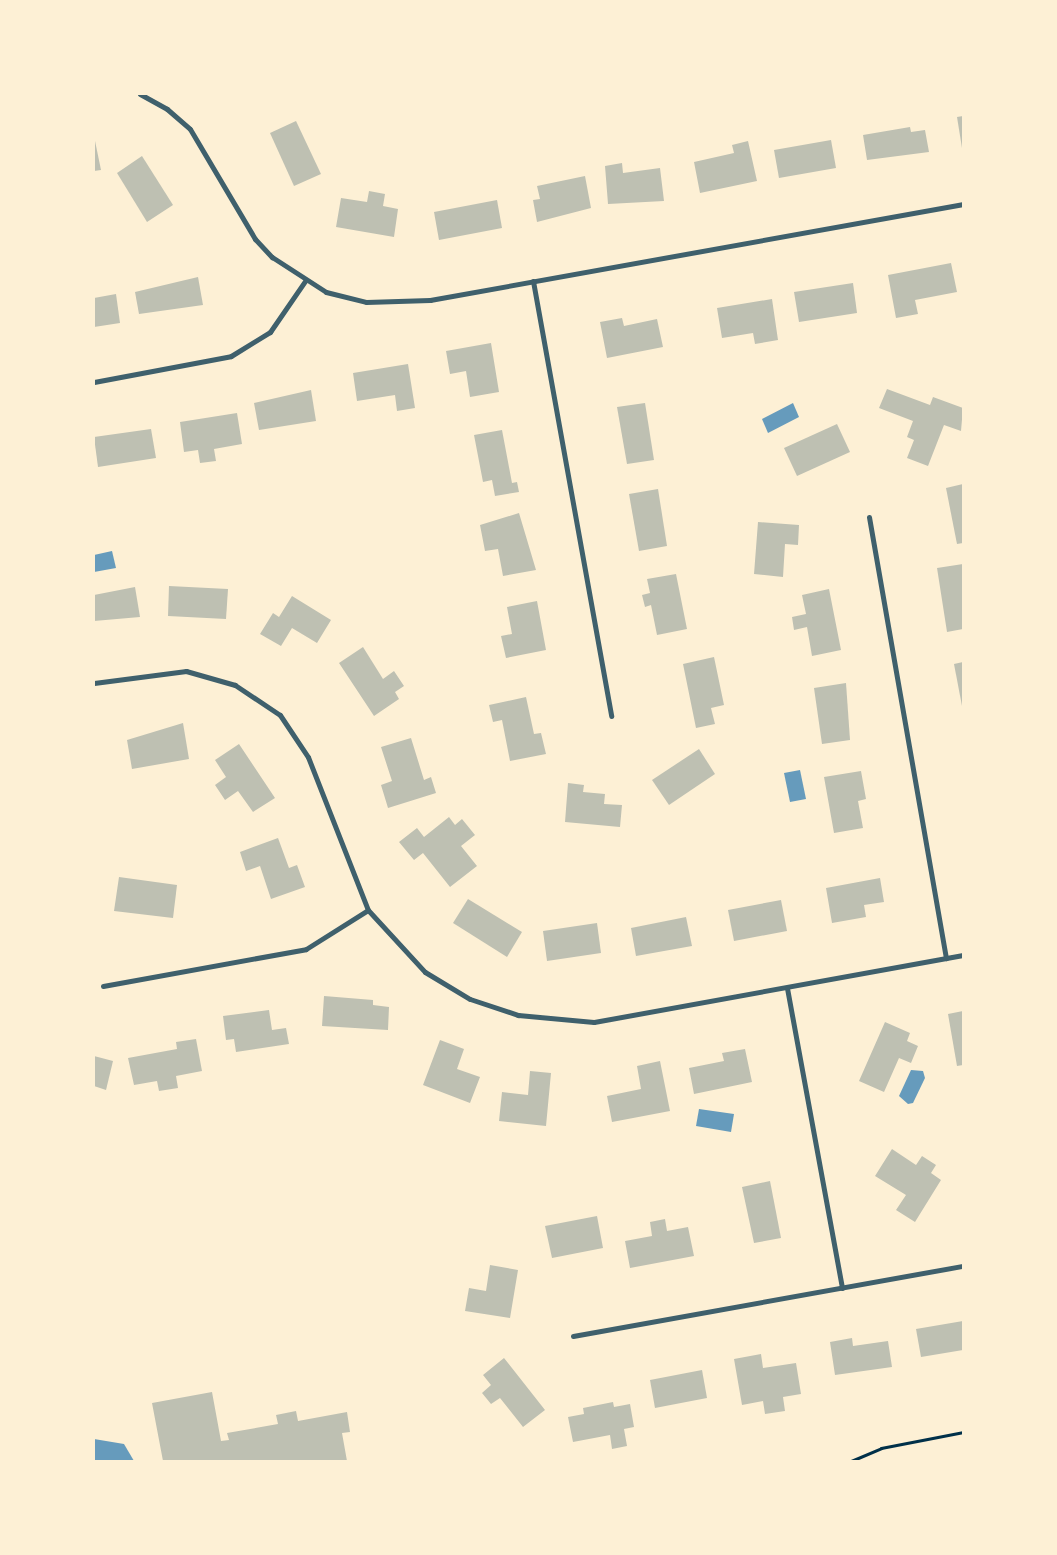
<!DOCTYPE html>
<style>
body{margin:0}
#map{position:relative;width:1057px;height:1555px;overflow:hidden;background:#fdf0d5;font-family:"Noto Serif",serif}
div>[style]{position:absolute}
.water>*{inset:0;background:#669bbc}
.building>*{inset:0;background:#bec0b2}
.path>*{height:3px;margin:-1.5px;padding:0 1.5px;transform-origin:1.5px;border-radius:1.5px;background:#003049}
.minor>*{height:5px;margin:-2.5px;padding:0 2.5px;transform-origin:2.5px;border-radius:2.5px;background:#3f606c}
span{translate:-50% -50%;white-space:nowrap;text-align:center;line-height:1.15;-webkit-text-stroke:5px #fdf0d5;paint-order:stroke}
.frame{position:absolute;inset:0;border:95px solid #fdf0d5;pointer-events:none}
</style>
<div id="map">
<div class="water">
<i style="clip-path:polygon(793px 403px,799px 417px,768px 433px,762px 419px)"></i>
<i style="clip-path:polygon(112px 551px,116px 568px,94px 572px,94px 555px)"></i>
<i style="clip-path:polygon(800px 770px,806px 799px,790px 802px,784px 773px)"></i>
<i style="clip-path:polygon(911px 1070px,923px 1071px,925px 1078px,913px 1103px,908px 1104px,899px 1096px)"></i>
<i style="clip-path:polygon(699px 1109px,734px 1114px,731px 1132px,696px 1126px)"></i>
<i style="clip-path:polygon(94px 1439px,124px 1444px,134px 1461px,94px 1461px)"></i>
</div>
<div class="building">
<i style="clip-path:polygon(963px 116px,963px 147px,962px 148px,957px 117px)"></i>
<i style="clip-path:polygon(296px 121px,321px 174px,294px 186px,270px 133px)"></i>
<i style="clip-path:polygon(910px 127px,911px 132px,925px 130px,929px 152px,867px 160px,863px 135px)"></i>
<i style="clip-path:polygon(94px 136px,101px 170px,94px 171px)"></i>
<i style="clip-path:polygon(831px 140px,836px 168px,779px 178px,774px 150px)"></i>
<i style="clip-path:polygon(748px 141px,757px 181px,700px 193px,694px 162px,734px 153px,732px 145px)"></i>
<i style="clip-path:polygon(142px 156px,173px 205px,147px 222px,117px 173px)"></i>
<i style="clip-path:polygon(622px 163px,623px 173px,660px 168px,664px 201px,608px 204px,605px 166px)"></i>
<i style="clip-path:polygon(585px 176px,591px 208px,537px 222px,533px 200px,540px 199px,537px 186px)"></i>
<i style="clip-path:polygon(369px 191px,385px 194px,383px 206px,398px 209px,394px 237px,336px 227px,341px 198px,367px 202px)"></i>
<i style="clip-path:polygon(497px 200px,502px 228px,439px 240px,434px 212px)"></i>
<i style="clip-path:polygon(951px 263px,957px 292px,915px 300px,918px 314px,896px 318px,888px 275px)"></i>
<i style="clip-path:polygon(198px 277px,203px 305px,139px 314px,135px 292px)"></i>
<i style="clip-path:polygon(853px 283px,857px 313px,799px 322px,794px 292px)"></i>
<i style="clip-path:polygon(116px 294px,120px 323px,94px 327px,94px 298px)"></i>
<i style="clip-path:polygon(772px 299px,778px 340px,755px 344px,753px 333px,722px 338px,717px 308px)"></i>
<i style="clip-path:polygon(622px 318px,624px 326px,657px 319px,663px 347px,607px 358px,600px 322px)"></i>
<i style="clip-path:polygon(491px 343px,499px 392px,470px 397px,466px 371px,450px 374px,446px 351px)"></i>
<i style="clip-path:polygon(408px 364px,415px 408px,397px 411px,395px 395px,357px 401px,353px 373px)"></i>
<i style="clip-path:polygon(887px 389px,930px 405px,933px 397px,963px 408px,961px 431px,944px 425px,928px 466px,907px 458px,914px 440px,907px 437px,913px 421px,879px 408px)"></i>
<i style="clip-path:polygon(311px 390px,316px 421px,259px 430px,254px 403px)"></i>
<i style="clip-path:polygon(645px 403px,654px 460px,627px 464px,617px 407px)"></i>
<i style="clip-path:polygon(237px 413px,242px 444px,214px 449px,216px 461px,200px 463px,198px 450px,184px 452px,180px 422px)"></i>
<i style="clip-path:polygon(837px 424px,850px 452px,797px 476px,784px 448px)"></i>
<i style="clip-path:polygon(151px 429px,156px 458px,98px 467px,94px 437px)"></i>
<i style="clip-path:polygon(502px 430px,512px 483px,517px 482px,519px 492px,495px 496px,492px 480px,483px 482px,474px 435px)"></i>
<i style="clip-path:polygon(963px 484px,963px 543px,957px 544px,946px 488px)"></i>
<i style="clip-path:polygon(658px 489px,667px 546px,639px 551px,629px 494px)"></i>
<i style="clip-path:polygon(519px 513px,536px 570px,503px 576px,498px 549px,485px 551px,480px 525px)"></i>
<i style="clip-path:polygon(758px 522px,799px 525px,798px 545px,785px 544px,783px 577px,754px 574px)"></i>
<i style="clip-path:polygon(963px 564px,963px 629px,947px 632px,937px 568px)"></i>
<i style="clip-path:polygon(676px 574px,687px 629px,657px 635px,651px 605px,645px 607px,642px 595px,650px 593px,647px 579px)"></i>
<i style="clip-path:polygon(169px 586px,228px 589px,226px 619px,168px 616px)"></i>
<i style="clip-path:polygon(135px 587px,140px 617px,94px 621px,94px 595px)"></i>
<i style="clip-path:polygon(829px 589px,841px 650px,812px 656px,807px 627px,794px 630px,792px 617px,806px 614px,802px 595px)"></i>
<i style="clip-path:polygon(292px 596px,331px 620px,317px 643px,292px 628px,281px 646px,260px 634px,273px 613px,279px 617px)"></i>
<i style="clip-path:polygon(537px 601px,546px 650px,506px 658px,501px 636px,512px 634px,507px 607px)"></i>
<i style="clip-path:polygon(363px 647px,383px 679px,394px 671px,404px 686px,395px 692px,399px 699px,374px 716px,339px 663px)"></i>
<i style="clip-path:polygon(714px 657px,724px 705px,711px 708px,715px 724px,696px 728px,683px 664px)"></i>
<i style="clip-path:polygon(963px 662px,963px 705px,962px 706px,954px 664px)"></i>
<i style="clip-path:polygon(846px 683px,850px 740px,822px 744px,814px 688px)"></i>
<i style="clip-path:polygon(526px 697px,534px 734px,541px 733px,546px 754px,510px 761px,502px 720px,493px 722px,489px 705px)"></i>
<i style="clip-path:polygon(183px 723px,189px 759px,132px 769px,127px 740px)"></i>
<i style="clip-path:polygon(411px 738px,424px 780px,431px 777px,436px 793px,388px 808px,381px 785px,392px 781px,381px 747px)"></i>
<i style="clip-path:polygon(239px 744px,275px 798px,253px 812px,238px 791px,225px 800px,215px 785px,226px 777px,215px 760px)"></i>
<i style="clip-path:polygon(699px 749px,715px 774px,669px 805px,652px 780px)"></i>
<i style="clip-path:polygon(861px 771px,866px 799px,858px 801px,863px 828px,834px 833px,824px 777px)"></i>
<i style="clip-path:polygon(568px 783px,584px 785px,583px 792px,605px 794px,604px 804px,622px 805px,620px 827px,565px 822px)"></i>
<i style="clip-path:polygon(449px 817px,455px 825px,462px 819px,475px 835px,461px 846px,477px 866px,450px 887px,423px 853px,414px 860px,399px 842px,417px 828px,424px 837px)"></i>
<i style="clip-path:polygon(278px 838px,289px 868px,297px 865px,305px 887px,271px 899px,260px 866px,246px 871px,240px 852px)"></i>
<i style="clip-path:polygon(119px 877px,177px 885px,173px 918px,114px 911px)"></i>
<i style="clip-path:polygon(880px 878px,884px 902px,864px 905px,866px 917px,832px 923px,826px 888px)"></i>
<i style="clip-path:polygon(468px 899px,522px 932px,507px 957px,453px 923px)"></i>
<i style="clip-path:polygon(781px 900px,787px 931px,734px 941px,728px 910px)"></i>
<i style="clip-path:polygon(686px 917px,692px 946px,636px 956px,631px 928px)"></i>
<i style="clip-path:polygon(597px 923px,601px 953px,547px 961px,543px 931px)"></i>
<i style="clip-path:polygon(324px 996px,373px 1000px,373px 1005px,389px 1007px,388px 1030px,322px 1026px)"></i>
<i style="clip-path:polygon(269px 1010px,272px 1030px,286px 1028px,289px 1044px,236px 1052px,234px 1039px,226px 1040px,223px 1016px)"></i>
<i style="clip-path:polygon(963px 1011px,963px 1065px,957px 1066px,948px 1014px)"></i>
<i style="clip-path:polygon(885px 1022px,910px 1033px,907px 1041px,918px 1046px,911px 1063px,899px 1058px,884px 1092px,859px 1081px)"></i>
<i style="clip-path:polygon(196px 1039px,202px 1071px,176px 1076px,178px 1088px,159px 1091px,157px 1081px,134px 1085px,128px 1058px,177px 1049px,176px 1042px)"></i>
<i style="clip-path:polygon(440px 1040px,464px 1049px,457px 1069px,480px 1077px,470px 1103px,423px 1085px)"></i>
<i style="clip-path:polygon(745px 1049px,752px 1082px,694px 1094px,689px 1068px,724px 1061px,722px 1053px)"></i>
<i style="clip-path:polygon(94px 1056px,113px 1061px,106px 1090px,94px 1086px)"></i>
<i style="clip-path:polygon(660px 1061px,670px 1111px,612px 1122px,607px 1096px,641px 1089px,637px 1066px)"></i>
<i style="clip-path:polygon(530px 1071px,551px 1073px,546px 1126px,499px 1121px,502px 1092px,528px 1095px)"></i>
<i style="clip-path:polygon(892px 1149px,916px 1165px,922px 1156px,936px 1165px,931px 1173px,941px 1180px,915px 1222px,896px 1210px,906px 1195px,875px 1176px)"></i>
<i style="clip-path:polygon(770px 1181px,781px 1238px,754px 1243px,742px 1187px)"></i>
<i style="clip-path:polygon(597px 1216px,603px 1248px,552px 1258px,545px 1226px)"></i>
<i style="clip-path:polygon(665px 1219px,667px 1231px,688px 1227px,694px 1256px,630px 1268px,625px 1241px,652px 1236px,650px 1222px)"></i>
<i style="clip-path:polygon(490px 1265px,518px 1270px,510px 1318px,465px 1311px,469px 1288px,486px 1291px)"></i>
<i style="clip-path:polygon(963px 1321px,963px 1350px,921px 1357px,916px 1329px)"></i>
<i style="clip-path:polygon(852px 1338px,853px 1346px,888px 1341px,892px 1367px,835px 1375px,830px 1342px)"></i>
<i style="clip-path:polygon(761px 1354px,763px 1368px,796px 1363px,801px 1394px,783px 1397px,785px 1411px,765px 1414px,763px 1401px,742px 1405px,734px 1359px)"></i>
<i style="clip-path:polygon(504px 1358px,545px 1410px,523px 1427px,500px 1398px,491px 1404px,482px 1393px,491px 1385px,483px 1375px)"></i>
<i style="clip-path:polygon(702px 1370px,707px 1398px,655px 1408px,650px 1380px)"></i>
<i style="clip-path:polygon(212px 1392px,221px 1441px,229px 1440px,227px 1433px,278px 1424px,276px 1415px,296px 1411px,298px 1421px,347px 1412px,350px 1432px,342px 1433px,347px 1461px,163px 1461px,152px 1403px)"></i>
<i style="clip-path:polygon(613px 1402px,614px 1407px,630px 1404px,634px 1427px,624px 1429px,627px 1446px,612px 1449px,610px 1435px,573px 1442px,568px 1417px,584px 1414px,583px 1408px)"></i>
</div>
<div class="path">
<i style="left:851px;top:1461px;width:33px;rotate:-23deg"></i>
<i style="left:881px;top:1448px;width:84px;rotate:-11deg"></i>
</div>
<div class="minor">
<i style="left:140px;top:94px;width:31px;rotate:29deg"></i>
<i style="left:167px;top:109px;width:30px;rotate:41deg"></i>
<i style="left:190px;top:129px;width:128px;rotate:59.4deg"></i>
<i style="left:255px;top:239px;width:25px;rotate:47deg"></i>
<i style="left:272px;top:257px;width:64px;rotate:32.9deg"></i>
<i style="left:326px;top:292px;width:41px;rotate:14deg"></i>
<i style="left:366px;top:302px;width:64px;rotate:-1.8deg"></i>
<i style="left:430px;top:300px;width:542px;rotate:-10.21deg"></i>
<i style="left:533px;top:281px;width:442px;rotate:79.8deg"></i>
<i style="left:94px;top:382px;width:139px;rotate:-10.7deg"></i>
<i style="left:231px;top:356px;width:46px;rotate:-31.6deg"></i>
<i style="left:270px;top:332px;width:62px;rotate:-55.5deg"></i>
<i style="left:869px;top:517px;width:448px;rotate:80.1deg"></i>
<i style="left:94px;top:683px;width:93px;rotate:-7.4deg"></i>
<i style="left:186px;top:671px;width:51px;rotate:15.9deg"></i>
<i style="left:235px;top:685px;width:54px;rotate:33.7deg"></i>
<i style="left:280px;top:715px;width:50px;rotate:56.3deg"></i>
<i style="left:308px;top:757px;width:164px;rotate:68.6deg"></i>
<i style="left:368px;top:910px;width:84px;rotate:47.4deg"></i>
<i style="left:425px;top:972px;width:52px;rotate:31deg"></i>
<i style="left:470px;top:999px;width:51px;rotate:18.4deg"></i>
<i style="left:518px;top:1015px;width:76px;rotate:5.3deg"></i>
<i style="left:594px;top:1022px;width:375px;rotate:-10.3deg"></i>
<i style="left:103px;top:986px;width:206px;rotate:-10.3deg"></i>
<i style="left:306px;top:949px;width:73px;rotate:-32.2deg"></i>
<i style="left:787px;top:988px;width:305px;rotate:79.6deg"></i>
<i style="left:573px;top:1336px;width:396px;rotate:-10.2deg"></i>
</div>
<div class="frame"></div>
</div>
